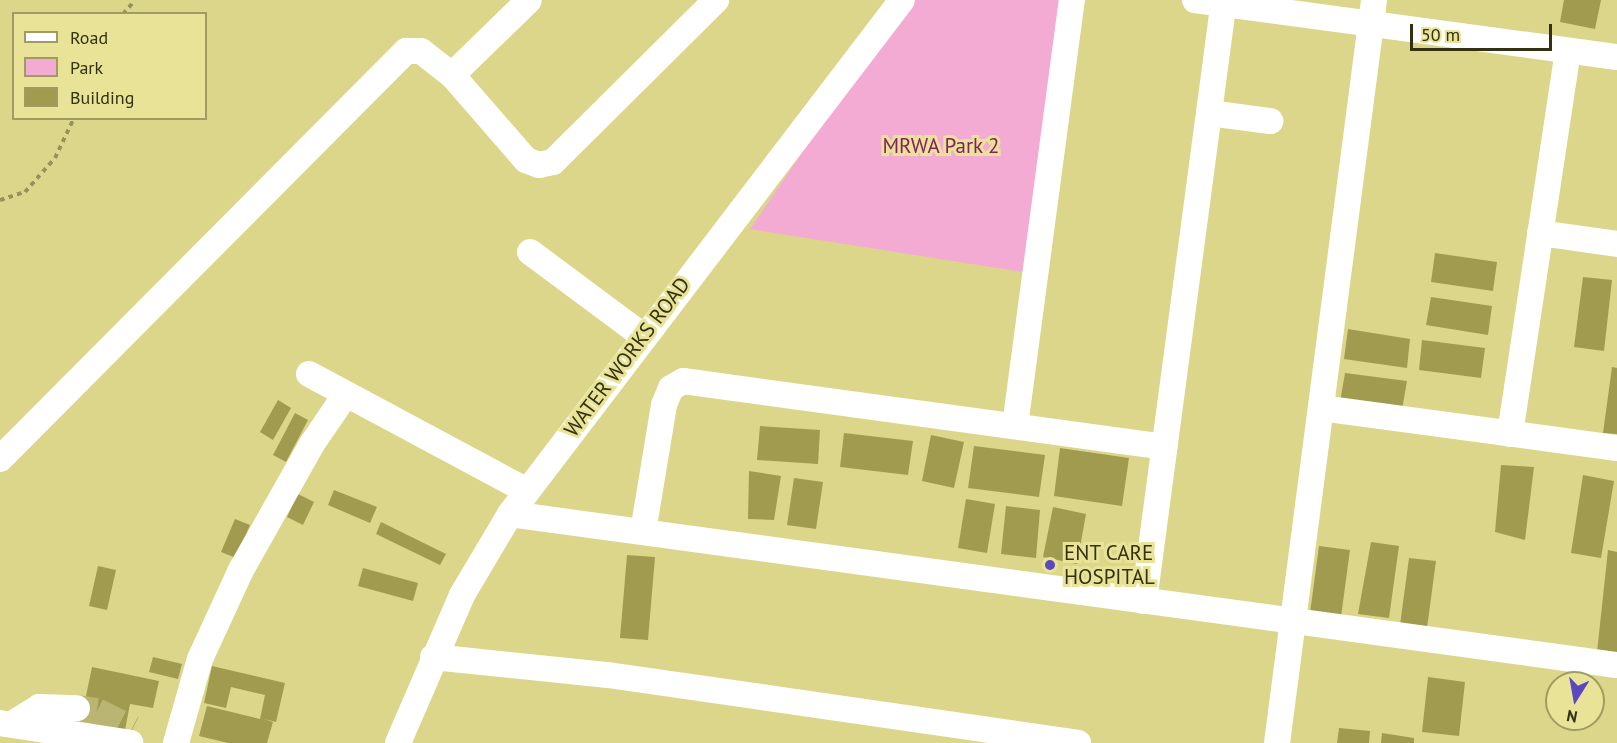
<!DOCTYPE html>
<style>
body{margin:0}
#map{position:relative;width:1617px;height:743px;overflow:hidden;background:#dcd68a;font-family:"PT Sans",sans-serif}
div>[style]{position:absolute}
.green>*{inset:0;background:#f3abd4}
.building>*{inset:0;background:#a19b50}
.minor-tunnel>*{height:26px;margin-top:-13px;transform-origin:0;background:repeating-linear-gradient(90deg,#bab572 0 26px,transparent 0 39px)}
.path>*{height:4px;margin-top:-2px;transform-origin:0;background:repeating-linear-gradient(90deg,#969258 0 4.5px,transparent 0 9px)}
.minor>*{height:26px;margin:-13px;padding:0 13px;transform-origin:13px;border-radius:13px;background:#fff}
.dots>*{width:16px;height:16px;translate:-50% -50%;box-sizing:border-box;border:3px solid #e9e397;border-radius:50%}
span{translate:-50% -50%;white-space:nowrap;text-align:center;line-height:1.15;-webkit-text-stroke:6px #e9e397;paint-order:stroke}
.park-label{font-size:21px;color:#871e65}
.street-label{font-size:21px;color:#333111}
.poi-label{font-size:21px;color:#333111}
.left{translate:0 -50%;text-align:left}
.legend{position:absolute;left:12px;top:12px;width:195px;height:108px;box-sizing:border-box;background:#e9e397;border:2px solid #a09c61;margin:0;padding:8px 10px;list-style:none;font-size:18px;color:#333111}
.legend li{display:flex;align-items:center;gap:12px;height:30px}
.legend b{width:30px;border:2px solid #a09c61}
.north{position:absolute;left:1545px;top:671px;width:60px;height:60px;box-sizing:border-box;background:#e9e397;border:2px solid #a09c61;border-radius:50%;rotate:191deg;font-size:16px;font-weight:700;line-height:24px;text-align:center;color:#333111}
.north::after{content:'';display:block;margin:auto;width:21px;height:27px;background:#5a48c0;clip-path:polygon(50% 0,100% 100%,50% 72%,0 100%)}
.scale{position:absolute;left:1410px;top:24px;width:142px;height:27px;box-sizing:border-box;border:3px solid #333111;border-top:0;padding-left:8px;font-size:18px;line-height:21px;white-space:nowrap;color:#333111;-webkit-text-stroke:4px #e9e397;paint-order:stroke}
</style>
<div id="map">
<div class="green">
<i style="clip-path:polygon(906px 0,1072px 0,1035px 274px,750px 229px)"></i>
</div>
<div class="building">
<i style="clip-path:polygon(1564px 0,1601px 0,1595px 29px,1560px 22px)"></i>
<i style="clip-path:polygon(1435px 253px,1497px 262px,1493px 291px,1431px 282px)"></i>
<i style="clip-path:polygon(1583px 277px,1612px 280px,1604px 351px,1574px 347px)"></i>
<i style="clip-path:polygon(1431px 297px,1492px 306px,1488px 335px,1426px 325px)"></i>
<i style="clip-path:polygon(1348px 329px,1410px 339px,1407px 368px,1344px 359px)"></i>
<i style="clip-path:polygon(1422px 340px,1485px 348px,1481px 378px,1419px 370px)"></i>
<i style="clip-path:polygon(1612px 367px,1617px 368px,1617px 434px,1603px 433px)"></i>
<i style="clip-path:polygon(1345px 373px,1407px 381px,1402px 410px,1340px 402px)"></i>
<i style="clip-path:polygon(278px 400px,291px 408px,273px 440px,260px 432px)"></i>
<i style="clip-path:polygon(295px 413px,308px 420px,286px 462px,273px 455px)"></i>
<i style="clip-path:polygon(760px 426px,820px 430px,818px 464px,757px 460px)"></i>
<i style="clip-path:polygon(844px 433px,913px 441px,908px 475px,840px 467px)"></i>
<i style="clip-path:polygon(931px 435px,964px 442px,954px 488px,922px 481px)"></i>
<i style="clip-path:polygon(974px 446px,1045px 455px,1039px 497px,968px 488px)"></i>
<i style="clip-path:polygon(1060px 448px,1129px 458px,1122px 506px,1054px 496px)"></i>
<i style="clip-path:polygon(1501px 465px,1534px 467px,1525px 540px,1495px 532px)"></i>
<i style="clip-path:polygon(749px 471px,781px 476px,774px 520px,748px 519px)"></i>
<i style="clip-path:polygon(1583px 475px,1614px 481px,1601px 558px,1571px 553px)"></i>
<i style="clip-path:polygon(794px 478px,823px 482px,816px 529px,787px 525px)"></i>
<i style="clip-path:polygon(334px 490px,377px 507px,370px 523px,328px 505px)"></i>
<i style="clip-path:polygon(298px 494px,314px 502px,303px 525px,287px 517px)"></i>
<i style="clip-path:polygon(966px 499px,995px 504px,987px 553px,958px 548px)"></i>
<i style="clip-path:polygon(1006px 506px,1040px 510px,1036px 558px,1001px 554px)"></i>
<i style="clip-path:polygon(1053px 507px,1086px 514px,1077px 564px,1043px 557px)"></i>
<i style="clip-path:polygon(235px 519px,250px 525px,236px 558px,221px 552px)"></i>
<i style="clip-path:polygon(381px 522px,446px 554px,440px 565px,376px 534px)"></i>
<i style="clip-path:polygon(1371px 542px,1399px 546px,1389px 618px,1358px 614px)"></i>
<i style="clip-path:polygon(1319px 546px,1350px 550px,1341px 617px,1310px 613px)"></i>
<i style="clip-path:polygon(1608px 550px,1617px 552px,1617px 654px,1597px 652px)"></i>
<i style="clip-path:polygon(627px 555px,655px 557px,648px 640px,620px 638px)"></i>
<i style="clip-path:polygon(1409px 558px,1436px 561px,1427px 628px,1400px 625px)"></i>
<i style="clip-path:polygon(98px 566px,116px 570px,107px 610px,89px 606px)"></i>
<i style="clip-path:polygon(363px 568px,418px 583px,413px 601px,358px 586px)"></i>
<i style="clip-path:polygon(153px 657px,182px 664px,178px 679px,149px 672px)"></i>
<i style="clip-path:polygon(212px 666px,285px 683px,276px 722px,264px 719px,273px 722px,267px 743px,228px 743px,199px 736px,207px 706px,260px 719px,265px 695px,231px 687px,226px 708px,204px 703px)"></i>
<i style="clip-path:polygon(92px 667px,159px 681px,153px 708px,130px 704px,125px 730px,81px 720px)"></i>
<i style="clip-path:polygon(1428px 677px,1465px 682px,1459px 736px,1422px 732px)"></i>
<i style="clip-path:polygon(1339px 728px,1370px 731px,1369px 743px,1337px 743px)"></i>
<i style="clip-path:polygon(1382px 733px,1414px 738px,1414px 743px,1381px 743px)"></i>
</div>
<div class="minor-tunnel">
<i style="left:77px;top:708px;width:20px;rotate:9deg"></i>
<i style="left:97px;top:711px;width:40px;rotate:26.6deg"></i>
</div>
<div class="path">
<i style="left:123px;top:14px;width:18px;rotate:-49deg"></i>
<i style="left:0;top:200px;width:26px;rotate:-18deg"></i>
<i style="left:25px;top:192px;width:45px;rotate:-48.6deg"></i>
<i style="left:55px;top:158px;width:44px;rotate:-64.6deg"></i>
</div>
<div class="minor">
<i style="left:1195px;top:0;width:426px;rotate:7.7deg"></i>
<i style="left:452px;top:75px;width:107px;rotate:-44.2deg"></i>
<i style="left:1209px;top:113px;width:62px;rotate:7.5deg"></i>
<i style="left:1540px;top:233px;width:78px;rotate:8.1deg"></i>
<i style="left:530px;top:252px;width:141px;rotate:36.6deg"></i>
<i style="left:309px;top:374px;width:247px;rotate:28.2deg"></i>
<i style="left:1321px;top:408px;width:299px;rotate:7.7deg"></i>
<i style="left:1015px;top:426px;width:430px;rotate:-82.4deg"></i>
<i style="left:1510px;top:434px;width:387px;rotate:-81.4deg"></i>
<i style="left:0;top:459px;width:576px;rotate:-45.14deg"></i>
<i style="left:406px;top:51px;width:15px"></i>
<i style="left:421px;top:51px;width:39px;rotate:38deg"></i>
<i style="left:452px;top:75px;width:113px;rotate:49deg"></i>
<i style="left:526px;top:160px;width:14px;rotate:21deg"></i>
<i style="left:539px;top:165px;width:14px;rotate:-12deg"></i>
<i style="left:553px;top:162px;width:230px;rotate:-44.8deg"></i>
<i style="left:510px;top:514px;width:1117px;rotate:7.77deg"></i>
<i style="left:643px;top:532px;width:129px;rotate:-80.6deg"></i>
<i style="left:664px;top:405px;width:18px;rotate:-68deg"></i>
<i style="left:671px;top:388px;width:14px;rotate:-30deg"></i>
<i style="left:683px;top:381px;width:486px;rotate:7.8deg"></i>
<i style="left:1144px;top:601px;width:606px;rotate:-82.42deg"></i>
<i style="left:433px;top:657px;width:176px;rotate:5.9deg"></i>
<i style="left:608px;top:675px;width:475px;rotate:8.2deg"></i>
<i style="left:0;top:723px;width:132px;rotate:8.7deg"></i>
<i style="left:12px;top:724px;width:32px;rotate:-32deg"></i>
<i style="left:39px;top:707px;width:38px;rotate:2deg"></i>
<i style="left:176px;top:743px;width:87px;rotate:-74.1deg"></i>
<i style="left:200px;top:659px;width:98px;rotate:-65.3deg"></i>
<i style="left:241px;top:570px;width:145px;rotate:-60.6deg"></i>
<i style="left:312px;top:444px;width:60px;rotate:-55.8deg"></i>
<i style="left:398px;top:743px;width:161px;rotate:-66.6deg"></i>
<i style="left:462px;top:595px;width:94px;rotate:-59.3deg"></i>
<i style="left:510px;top:514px;width:646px;rotate:-52.67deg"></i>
<i style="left:1277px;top:743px;width:749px;rotate:-82.56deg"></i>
</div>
<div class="dots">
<i style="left:1050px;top:565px;background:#5a48c0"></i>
</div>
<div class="park-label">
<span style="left:941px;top:146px">MRWA Park 2</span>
</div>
<div class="street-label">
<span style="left:627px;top:357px;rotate:-53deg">WATER WORKS ROAD</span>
</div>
<div class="poi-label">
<span class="left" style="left:1064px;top:565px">ENT CARE<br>HOSPITAL</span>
</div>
<ul class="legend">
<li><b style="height:8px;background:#fff"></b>Road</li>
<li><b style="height:16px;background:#f3abd4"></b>Park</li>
<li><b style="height:16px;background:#a19b50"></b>Building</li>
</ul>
<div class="north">N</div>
<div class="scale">50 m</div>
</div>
